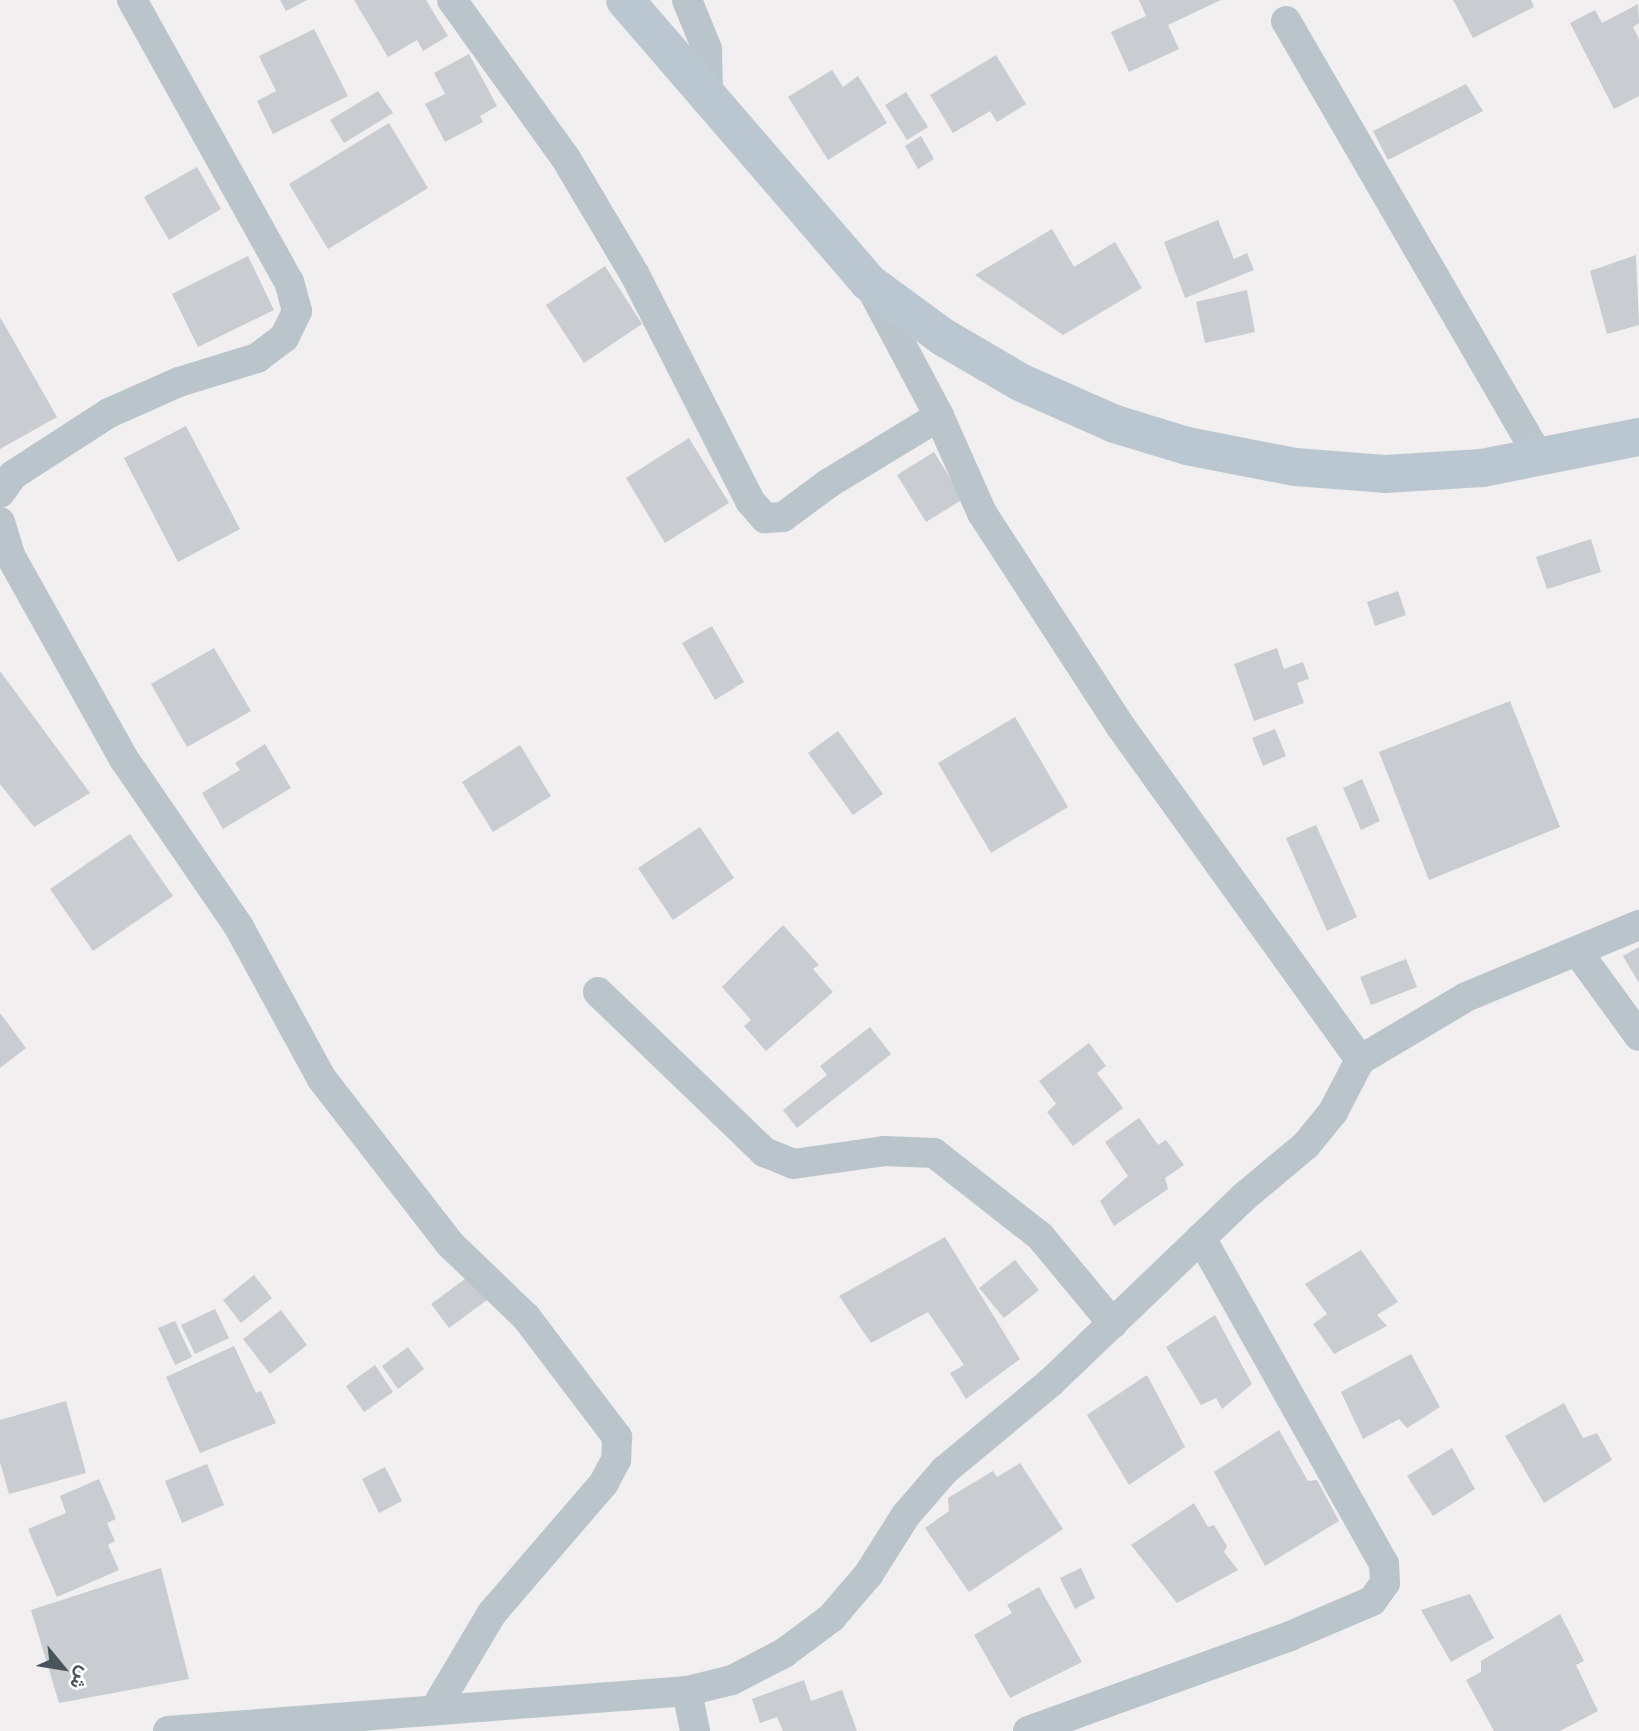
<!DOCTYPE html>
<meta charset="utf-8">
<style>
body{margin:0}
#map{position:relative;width:1639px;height:1731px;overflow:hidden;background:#f1efef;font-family:Ubuntu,Vazirmatn,sans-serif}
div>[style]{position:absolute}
.building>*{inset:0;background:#c9ccd1}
.street>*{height:30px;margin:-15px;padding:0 15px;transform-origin:15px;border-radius:15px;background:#bac5cb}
.secondary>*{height:38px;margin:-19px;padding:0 19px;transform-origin:19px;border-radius:19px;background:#bbc7d0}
span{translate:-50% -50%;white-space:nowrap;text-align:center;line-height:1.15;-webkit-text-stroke:7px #fff;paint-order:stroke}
.north{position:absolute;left:28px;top:1633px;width:70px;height:70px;-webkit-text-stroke:5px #fff;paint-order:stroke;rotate:120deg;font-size:19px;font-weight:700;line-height:28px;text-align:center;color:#47545c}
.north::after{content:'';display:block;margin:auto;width:24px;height:32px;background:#47545c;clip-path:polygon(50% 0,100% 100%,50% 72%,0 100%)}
</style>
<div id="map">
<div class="building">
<i style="clip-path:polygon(280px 0,307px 0,286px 11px)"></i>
<i style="clip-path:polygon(354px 0,426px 0,448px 36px,423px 51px,417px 40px,388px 57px)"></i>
<i style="clip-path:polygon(1139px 0,1221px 0,1168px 25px,1179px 49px,1129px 72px,1111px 32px,1146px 16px)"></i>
<i style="clip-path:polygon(1453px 0,1531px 0,1534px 7px,1473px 38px)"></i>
<i style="clip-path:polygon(1638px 4px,1639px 23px,1633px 27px,1639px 39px,1639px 96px,1614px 109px,1570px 23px,1595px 10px,1602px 23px)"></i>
<i style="clip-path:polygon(314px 29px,348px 96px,273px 134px,257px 101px,276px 91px,259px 56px)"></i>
<i style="clip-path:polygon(469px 54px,497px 106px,480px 116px,483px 122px,445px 142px,425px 104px,445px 94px,434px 73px)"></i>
<i style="clip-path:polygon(996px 55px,1026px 104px,997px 122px,990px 111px,953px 133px,930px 95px)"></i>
<i style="clip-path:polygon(832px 70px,843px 87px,858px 76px,887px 123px,828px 160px,788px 97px)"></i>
<i style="clip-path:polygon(1466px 84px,1483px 111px,1388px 160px,1373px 131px)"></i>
<i style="clip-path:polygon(378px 91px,393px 113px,344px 143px,330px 120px)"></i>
<i style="clip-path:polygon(906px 92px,928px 127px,907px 140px,885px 105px)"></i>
<i style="clip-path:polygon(389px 123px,428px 188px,328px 249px,289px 184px)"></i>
<i style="clip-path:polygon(921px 136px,934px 159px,918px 169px,905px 146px)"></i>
<i style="clip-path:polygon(197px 167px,221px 209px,169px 240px,144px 197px)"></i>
<i style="clip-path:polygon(1218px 220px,1234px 259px,1247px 253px,1254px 270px,1185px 298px,1164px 242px)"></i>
<i style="clip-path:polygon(1052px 229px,1074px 267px,1115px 242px,1142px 288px,1063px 335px,975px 275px)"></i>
<i style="clip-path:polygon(1636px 255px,1639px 325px,1607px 334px,1590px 271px)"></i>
<i style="clip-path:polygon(248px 256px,274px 310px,198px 347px,172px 294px)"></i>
<i style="clip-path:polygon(605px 266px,642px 324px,584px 363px,546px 305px)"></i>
<i style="clip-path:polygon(1247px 290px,1255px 332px,1205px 343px,1196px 302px)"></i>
<i style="clip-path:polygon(0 317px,57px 417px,0 449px)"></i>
<i style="clip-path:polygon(186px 426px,240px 529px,178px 562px,124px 458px)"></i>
<i style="clip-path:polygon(689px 438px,729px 503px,665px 543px,626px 478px)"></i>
<i style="clip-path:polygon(934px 452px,963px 499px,926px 522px,897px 475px)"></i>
<i style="clip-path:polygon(1591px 539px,1601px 572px,1547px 589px,1536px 557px)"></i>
<i style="clip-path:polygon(1398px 591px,1406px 615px,1375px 626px,1367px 602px)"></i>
<i style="clip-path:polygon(712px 626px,744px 682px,715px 700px,682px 643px)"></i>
<i style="clip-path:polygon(214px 648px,251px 711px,187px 747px,151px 684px)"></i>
<i style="clip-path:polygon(1277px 648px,1284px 669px,1303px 662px,1309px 679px,1297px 683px,1304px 703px,1254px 721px,1234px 664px)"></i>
<i style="clip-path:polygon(0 671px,90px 793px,34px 827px,0 784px)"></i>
<i style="clip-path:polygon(1510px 701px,1560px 827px,1429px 880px,1379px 752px)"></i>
<i style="clip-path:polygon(1015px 717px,1068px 807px,991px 853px,938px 763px)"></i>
<i style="clip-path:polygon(1275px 729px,1286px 756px,1263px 766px,1252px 738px)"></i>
<i style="clip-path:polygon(838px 731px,883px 794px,853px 815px,808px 753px)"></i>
<i style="clip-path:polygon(265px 744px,291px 788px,223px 829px,202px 793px,240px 770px,235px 763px)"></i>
<i style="clip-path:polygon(520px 745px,551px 796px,493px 832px,462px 782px)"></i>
<i style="clip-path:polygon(1362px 779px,1380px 821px,1361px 830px,1343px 788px)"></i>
<i style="clip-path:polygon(1316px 825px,1357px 917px,1327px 931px,1286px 838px)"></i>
<i style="clip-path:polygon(700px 827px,734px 878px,673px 920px,638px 868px)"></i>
<i style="clip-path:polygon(130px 834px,173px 896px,93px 951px,50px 889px)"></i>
<i style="clip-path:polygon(783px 925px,819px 965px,813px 969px,833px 992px,766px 1051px,744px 1026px,751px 1020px,722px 987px)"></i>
<i style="clip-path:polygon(1639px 947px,1639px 983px,1623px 956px)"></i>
<i style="clip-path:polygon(1406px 959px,1417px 987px,1371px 1005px,1360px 977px)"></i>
<i style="clip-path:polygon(0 1013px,26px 1048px,0 1068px)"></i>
<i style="clip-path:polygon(870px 1027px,891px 1054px,797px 1128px,783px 1110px,827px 1075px,820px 1066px)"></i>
<i style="clip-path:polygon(1089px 1043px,1106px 1066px,1097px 1073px,1123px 1108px,1073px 1146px,1047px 1112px,1056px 1104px,1039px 1081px)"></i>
<i style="clip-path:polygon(1139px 1118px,1158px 1145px,1166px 1140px,1184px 1165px,1165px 1178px,1168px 1189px,1114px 1226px,1100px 1201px,1128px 1176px,1105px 1142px)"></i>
<i style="clip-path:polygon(945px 1237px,1020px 1359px,966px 1399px,950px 1373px,964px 1365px,928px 1312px,871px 1343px,839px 1296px)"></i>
<i style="clip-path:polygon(1361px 1250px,1398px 1302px,1377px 1315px,1387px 1326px,1334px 1354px,1313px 1324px,1327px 1314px,1305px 1284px)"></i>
<i style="clip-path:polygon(1015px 1260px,1039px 1290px,1004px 1318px,979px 1288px)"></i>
<i style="clip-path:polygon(254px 1275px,272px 1298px,241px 1323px,223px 1300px)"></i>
<i style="clip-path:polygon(469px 1276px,487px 1300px,449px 1328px,431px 1304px)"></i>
<i style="clip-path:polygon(215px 1309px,229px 1338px,195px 1354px,181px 1325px)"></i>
<i style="clip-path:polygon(281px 1310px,307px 1345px,270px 1374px,243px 1339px)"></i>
<i style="clip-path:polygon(1215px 1315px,1252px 1384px,1222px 1409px,1216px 1398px,1201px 1405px,1166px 1347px)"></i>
<i style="clip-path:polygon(175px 1321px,192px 1357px,175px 1365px,158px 1328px)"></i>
<i style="clip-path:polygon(234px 1346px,256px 1393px,261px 1391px,276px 1423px,200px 1453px,166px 1377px)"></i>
<i style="clip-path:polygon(408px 1347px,424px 1369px,398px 1389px,382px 1366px)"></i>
<i style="clip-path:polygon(1411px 1354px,1440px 1407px,1407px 1428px,1399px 1419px,1363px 1439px,1341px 1392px)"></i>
<i style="clip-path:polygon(375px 1365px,393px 1392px,364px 1412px,346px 1386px)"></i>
<i style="clip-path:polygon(1147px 1375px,1185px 1447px,1129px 1485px,1087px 1415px)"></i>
<i style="clip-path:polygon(66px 1401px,86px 1473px,9px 1494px,0 1462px,0 1420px)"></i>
<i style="clip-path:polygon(1564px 1403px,1583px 1438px,1597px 1433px,1612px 1460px,1544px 1503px,1505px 1436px)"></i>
<i style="clip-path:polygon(1279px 1430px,1308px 1481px,1317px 1480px,1339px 1521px,1265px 1566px,1214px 1472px)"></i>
<i style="clip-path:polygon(1452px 1448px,1475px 1489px,1433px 1516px,1407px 1476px)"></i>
<i style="clip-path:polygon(1020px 1463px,1063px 1529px,969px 1592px,925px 1528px,949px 1511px,948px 1498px,993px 1471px,997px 1477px)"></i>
<i style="clip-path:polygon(207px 1464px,224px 1505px,182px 1523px,165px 1481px)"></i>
<i style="clip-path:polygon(385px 1467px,402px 1501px,379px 1513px,362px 1479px)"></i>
<i style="clip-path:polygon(99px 1479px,116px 1519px,107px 1523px,115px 1541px,108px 1545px,119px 1570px,57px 1597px,28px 1529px,66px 1513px,60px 1496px)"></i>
<i style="clip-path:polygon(1194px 1503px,1208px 1527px,1214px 1525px,1227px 1546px,1224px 1552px,1238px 1570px,1177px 1603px,1131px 1545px)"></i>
<i style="clip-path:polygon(161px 1568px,189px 1679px,59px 1703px,31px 1610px)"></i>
<i style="clip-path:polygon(1081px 1568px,1095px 1598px,1075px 1609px,1060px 1578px)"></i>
<i style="clip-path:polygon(1039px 1587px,1082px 1662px,1010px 1698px,974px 1635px,1012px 1613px,1007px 1605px)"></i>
<i style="clip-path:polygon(1470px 1594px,1494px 1638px,1451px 1662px,1421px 1610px)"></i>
<i style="clip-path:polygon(1560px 1614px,1584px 1661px,1576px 1665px,1598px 1711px,1560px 1731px,1494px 1731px,1466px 1680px,1481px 1672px,1481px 1661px)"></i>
<i style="clip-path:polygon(804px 1680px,811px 1701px,842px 1690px,857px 1731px,783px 1731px,777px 1717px,760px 1723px,752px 1699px)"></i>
</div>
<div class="street">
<i style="left:452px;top:0;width:193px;rotate:54.3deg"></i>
<i style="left:565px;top:157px;width:137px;rotate:59.3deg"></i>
<i style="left:635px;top:275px;width:254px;rotate:63deg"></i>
<i style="left:750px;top:501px;width:23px;rotate:49deg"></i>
<i style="left:765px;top:518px;width:18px;rotate:-3deg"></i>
<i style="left:783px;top:517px;width:57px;rotate:-36.5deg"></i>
<i style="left:829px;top:483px;width:129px;rotate:-31.3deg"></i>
<i style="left:687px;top:0;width:53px;rotate:67.8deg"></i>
<i style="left:707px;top:49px;width:45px;rotate:88.7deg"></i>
<i style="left:1286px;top:21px;width:504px;rotate:59.87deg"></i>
<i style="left:870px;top:286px;width:147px;rotate:62deg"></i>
<i style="left:939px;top:416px;width:106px;rotate:66.1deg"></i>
<i style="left:982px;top:513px;width:255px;rotate:57deg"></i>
<i style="left:1121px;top:727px;width:410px;rotate:54.3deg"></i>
<i style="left:0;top:493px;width:22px;rotate:-54deg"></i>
<i style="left:13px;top:475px;width:114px;rotate:-32.9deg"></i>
<i style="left:109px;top:413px;width:77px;rotate:-23.9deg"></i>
<i style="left:179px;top:382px;width:82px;rotate:-17.1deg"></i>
<i style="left:257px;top:358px;width:34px;rotate:-37deg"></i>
<i style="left:284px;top:338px;width:30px;rotate:-64deg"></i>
<i style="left:297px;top:311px;width:30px;rotate:-105deg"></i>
<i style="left:289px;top:282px;width:323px;rotate:-119.1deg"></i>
<i style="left:0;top:522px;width:37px;rotate:73deg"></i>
<i style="left:11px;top:557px;width:231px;rotate:60.8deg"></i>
<i style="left:124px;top:759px;width:204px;rotate:55.6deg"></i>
<i style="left:239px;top:927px;width:173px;rotate:61.4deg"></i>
<i style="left:322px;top:1079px;width:207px;rotate:52.2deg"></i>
<i style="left:449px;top:1243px;width:107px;rotate:43.9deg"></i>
<i style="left:526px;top:1317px;width:151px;rotate:52.8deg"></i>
<i style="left:617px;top:1437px;width:23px;rotate:92deg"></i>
<i style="left:616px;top:1460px;width:26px;rotate:118deg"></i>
<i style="left:604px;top:1483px;width:172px;rotate:130.7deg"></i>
<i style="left:492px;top:1613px;width:112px;rotate:120.7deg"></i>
<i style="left:1577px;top:951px;width:105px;rotate:53.9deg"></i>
<i style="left:598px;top:992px;width:231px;rotate:43.9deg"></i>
<i style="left:764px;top:1152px;width:31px;rotate:22deg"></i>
<i style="left:793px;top:1164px;width:92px;rotate:-8.1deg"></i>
<i style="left:884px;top:1151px;width:50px;rotate:2.3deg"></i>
<i style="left:934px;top:1153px;width:135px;rotate:38.1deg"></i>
<i style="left:1040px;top:1236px;width:114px;rotate:50.3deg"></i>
<i style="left:687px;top:1691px;width:41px;rotate:78.7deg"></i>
<i style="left:168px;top:1731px;width:521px;rotate:-4.41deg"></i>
<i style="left:687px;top:1691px;width:46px;rotate:-13.7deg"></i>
<i style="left:732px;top:1680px;width:59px;rotate:-27.4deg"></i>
<i style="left:784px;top:1653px;width:59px;rotate:-36.7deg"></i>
<i style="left:831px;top:1618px;width:57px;rotate:-49.3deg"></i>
<i style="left:868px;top:1575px;width:71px;rotate:-57.7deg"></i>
<i style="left:906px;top:1515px;width:60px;rotate:-49.1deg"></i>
<i style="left:945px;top:1470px;width:138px;rotate:-39.7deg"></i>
<i style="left:1051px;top:1382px;width:269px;rotate:-43.8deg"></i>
<i style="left:1245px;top:1196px;width:80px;rotate:-39.9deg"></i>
<i style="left:1306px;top:1145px;width:43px;rotate:-50.7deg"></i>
<i style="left:1333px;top:1112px;width:59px;rotate:-62.6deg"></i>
<i style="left:1360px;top:1060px;width:123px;rotate:-30.7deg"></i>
<i style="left:1466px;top:997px;width:187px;rotate:-22.6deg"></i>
<i style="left:1028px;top:1731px;width:279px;rotate:-19.9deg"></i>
<i style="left:1290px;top:1636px;width:89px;rotate:-23.1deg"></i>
<i style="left:1372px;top:1601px;width:22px;rotate:-54deg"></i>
<i style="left:1385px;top:1583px;width:19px;rotate:-93deg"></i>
<i style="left:1384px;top:1564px;width:374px;rotate:-119.3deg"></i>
</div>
<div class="secondary">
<i style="left:625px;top:0;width:372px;rotate:49.2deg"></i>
<i style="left:868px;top:282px;width:93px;rotate:36.3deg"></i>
<i style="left:943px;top:337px;width:89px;rotate:30.3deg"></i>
<i style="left:1020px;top:382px;width:104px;rotate:23.9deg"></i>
<i style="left:1115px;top:424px;width:75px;rotate:17deg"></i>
<i style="left:1187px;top:446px;width:110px;rotate:11deg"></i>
<i style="left:1295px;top:467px;width:90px;rotate:4.4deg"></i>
<i style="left:1385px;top:474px;width:97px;rotate:-3.5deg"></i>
<i style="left:1482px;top:468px;width:160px;rotate:-11.2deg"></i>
</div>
<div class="north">ش</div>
</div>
